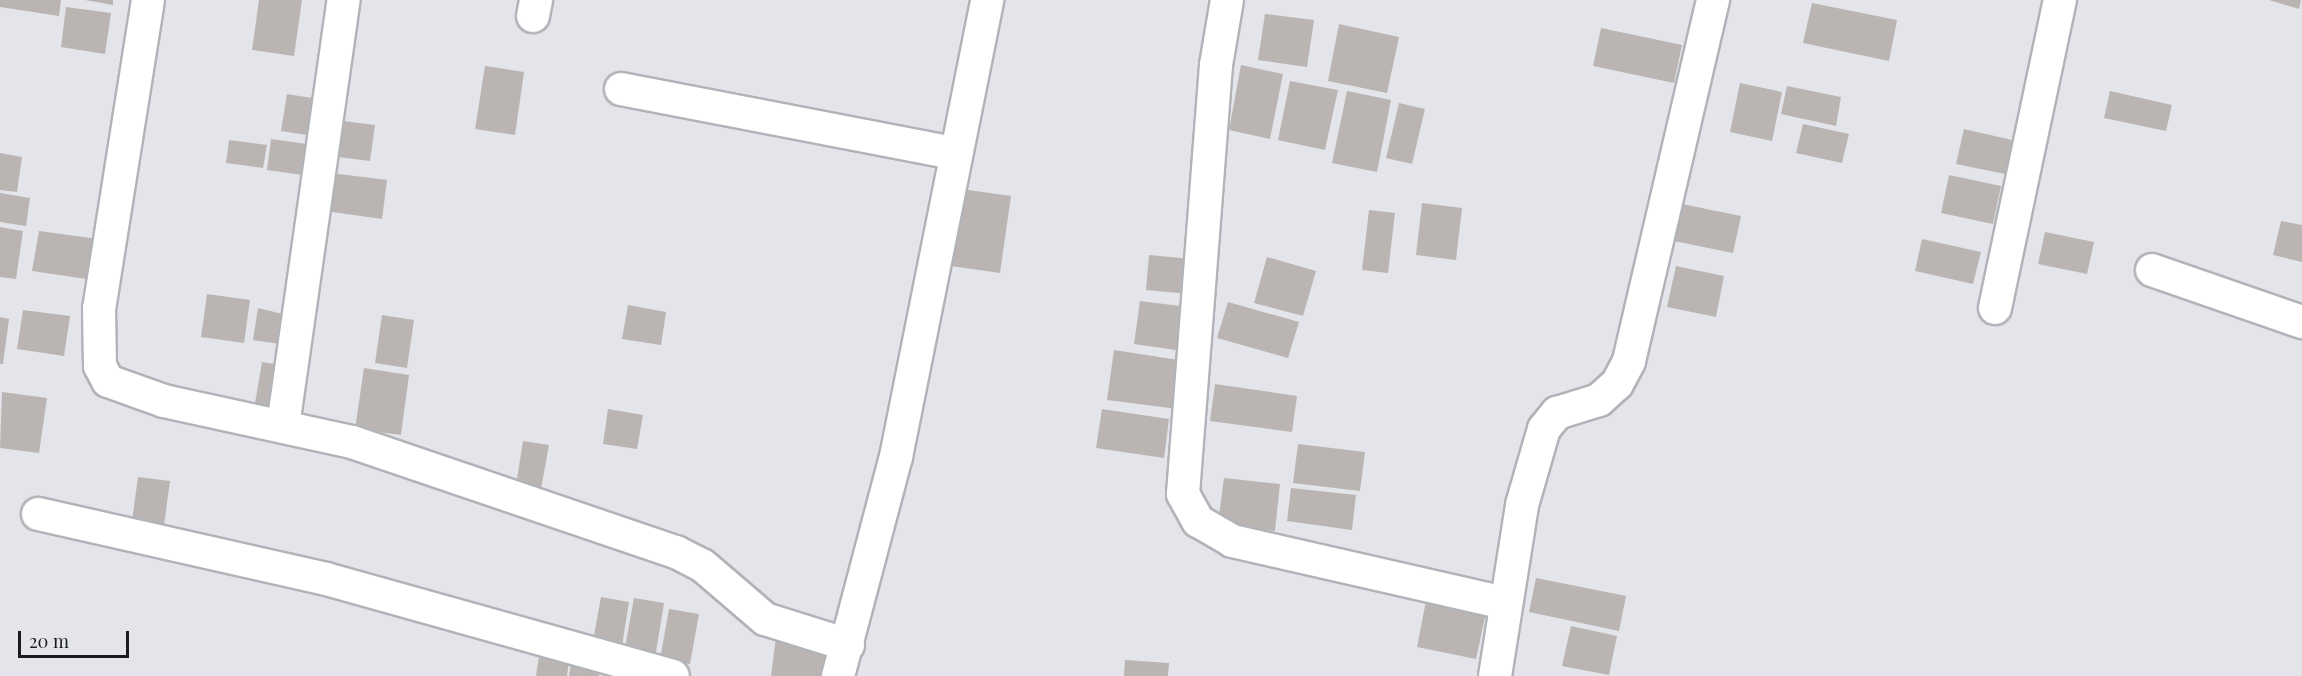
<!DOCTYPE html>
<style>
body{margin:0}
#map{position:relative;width:2302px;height:676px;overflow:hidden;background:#e3e5ea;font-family:"Playfair Display",serif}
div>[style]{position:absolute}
.building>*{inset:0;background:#bab5b2}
.roads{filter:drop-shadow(2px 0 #b2b3b8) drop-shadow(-2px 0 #b2b3b8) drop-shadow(0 2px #b2b3b8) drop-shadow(0 -2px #b2b3b8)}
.street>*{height:32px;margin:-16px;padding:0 16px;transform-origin:16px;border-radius:16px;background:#fff}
span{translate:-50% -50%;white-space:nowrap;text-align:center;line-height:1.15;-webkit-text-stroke:5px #e3e5ea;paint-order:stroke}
.scale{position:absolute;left:18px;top:631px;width:111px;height:27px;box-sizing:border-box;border:3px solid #1a1b1d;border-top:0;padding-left:8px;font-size:18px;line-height:21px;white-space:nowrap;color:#1a1b1d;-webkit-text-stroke:4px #e3e5ea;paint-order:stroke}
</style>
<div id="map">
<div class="building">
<i style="clip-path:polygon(0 0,61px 0,59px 16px,0 7px)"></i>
<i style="clip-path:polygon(85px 0,113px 0,113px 5px)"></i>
<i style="clip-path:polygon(259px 0,302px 0,294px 56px,252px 50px)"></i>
<i style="clip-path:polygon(2269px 0,2301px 0,2299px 9px)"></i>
<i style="clip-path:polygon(1812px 3px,1897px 20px,1889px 61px,1803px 43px)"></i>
<i style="clip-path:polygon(66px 7px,111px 13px,105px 54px,61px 47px)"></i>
<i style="clip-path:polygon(1265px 14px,1314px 20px,1307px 67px,1258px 60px)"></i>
<i style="clip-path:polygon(1339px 24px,1399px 37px,1387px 93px,1328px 81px)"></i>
<i style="clip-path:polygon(1601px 28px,1682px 45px,1674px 83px,1593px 66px)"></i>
<i style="clip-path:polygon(1241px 65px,1283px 74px,1270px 139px,1229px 130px)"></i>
<i style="clip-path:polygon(485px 66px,524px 72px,515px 135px,475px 129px)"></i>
<i style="clip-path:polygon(1290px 81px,1338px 90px,1325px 150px,1278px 140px)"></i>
<i style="clip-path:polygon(1740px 83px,1782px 92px,1772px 141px,1730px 132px)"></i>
<i style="clip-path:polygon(1787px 86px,1841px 97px,1836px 126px,1781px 114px)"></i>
<i style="clip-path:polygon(1347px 91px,1391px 100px,1377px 172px,1332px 163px)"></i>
<i style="clip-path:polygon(2110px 91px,2172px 105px,2166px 131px,2104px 118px)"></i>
<i style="clip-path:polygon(287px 94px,318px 99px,313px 136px,281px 131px)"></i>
<i style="clip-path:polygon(1399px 103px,1425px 109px,1412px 164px,1386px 158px)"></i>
<i style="clip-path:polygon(343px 121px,375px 125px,370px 161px,338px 157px)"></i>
<i style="clip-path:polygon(1803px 124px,1849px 134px,1842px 163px,1796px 153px)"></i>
<i style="clip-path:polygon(1964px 129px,2012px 140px,2005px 174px,1956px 164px)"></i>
<i style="clip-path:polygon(271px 139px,314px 145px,310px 176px,267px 170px)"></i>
<i style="clip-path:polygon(229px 140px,267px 145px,263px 168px,226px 163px)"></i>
<i style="clip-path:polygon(0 153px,22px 157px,17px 192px,0 190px)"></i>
<i style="clip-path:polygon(331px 173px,387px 180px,382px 219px,325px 211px)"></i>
<i style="clip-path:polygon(1949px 175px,2001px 186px,1993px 224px,1941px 213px)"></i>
<i style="clip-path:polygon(961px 189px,1011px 196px,1000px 273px,951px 266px)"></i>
<i style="clip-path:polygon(0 193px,30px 198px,26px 226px,0 222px)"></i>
<i style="clip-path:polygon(1422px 203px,1462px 208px,1456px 260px,1416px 255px)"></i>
<i style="clip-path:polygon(1682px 204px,1741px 216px,1733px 253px,1674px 241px)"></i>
<i style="clip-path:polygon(1369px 210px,1395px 213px,1388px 273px,1362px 270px)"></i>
<i style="clip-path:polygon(2281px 221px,2302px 225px,2302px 262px,2273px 255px)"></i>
<i style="clip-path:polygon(0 227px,23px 231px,16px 279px,0 277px)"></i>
<i style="clip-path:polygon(39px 231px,106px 240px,100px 281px,32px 271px)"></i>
<i style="clip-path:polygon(2045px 232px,2094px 242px,2087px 274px,2038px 264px)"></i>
<i style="clip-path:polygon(1922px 239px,1981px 252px,1973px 284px,1915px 271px)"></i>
<i style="clip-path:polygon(1149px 255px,1192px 259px,1189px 294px,1146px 290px)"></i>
<i style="clip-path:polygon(1267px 257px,1316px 271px,1303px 316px,1254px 303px)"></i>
<i style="clip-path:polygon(1676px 266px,1724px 276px,1716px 317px,1667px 307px)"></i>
<i style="clip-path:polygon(207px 294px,250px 300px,244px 343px,201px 337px)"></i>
<i style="clip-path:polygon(1140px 301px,1196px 308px,1190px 352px,1134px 344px)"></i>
<i style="clip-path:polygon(1228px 302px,1299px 322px,1288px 358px,1217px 338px)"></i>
<i style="clip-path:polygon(628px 305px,666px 312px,661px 345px,622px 339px)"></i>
<i style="clip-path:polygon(258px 308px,291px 316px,287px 345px,253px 340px)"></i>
<i style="clip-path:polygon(23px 310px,70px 316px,64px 356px,17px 349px)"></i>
<i style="clip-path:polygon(382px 315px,414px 320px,407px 368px,375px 363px)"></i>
<i style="clip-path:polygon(0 317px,9px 319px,3px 364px,0 364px)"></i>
<i style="clip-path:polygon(1114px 350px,1185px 361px,1178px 409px,1107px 400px)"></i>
<i style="clip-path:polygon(262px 362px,286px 366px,279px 407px,255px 403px)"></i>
<i style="clip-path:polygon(364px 368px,409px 375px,401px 435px,355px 429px)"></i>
<i style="clip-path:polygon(1215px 384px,1297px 396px,1292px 432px,1210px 421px)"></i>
<i style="clip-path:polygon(2px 392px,47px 398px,39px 453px,0 448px)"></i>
<i style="clip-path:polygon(608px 409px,643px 415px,637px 449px,603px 444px)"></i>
<i style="clip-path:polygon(1102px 409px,1169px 419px,1164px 458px,1096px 448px)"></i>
<i style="clip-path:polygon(523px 441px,549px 445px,541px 489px,516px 485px)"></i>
<i style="clip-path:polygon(1298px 444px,1365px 452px,1360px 491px,1293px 483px)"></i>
<i style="clip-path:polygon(138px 477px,170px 481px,164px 525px,132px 521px)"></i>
<i style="clip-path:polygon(1224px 478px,1280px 484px,1275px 531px,1218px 524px)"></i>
<i style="clip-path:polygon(1291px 488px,1356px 495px,1352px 530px,1287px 521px)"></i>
<i style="clip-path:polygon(1536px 578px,1626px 596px,1619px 631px,1529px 612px)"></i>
<i style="clip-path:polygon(1427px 596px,1487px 608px,1476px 659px,1417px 647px)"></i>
<i style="clip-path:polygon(601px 597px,629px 602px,622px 646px,593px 641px)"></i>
<i style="clip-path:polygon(634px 598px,664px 603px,655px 658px,624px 653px)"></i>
<i style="clip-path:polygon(669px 609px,699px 614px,690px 664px,660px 659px)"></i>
<i style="clip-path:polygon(1571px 626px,1617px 636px,1609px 675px,1562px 666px)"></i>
<i style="clip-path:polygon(776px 637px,827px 643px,823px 676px,771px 676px)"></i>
<i style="clip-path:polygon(540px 649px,570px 654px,567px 676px,536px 676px)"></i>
<i style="clip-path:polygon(573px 653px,602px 659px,599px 676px,569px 676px)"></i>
<i style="clip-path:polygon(1125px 660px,1169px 663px,1168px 676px,1124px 676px)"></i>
</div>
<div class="roads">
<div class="street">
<i style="left:148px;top:0;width:312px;rotate:99deg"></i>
<i style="left:99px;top:308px;width:58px;rotate:89deg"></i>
<i style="left:100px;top:366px;width:17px;rotate:62deg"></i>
<i style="left:108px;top:381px;width:59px;rotate:19.7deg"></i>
<i style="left:164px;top:401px;width:192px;rotate:12.3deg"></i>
<i style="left:352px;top:442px;width:342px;rotate:18.8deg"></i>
<i style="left:676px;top:552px;width:29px;rotate:27deg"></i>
<i style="left:702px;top:565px;width:83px;rotate:40.6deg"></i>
<i style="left:765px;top:619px;width:87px;rotate:17.4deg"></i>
<i style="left:1227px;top:0;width:66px;rotate:99.6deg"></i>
<i style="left:1216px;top:65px;width:430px;rotate:94.4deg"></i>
<i style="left:1183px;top:494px;width:31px;rotate:61deg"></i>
<i style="left:1198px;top:521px;width:39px;rotate:30deg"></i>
<i style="left:1232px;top:541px;width:281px;rotate:12.8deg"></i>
<i style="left:533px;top:16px;width:16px;rotate:-79deg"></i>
<i style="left:621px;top:89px;width:337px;rotate:10.9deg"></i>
<i style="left:2152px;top:270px;width:159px;rotate:19.1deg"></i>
<i style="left:1995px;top:308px;width:315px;rotate:-78.1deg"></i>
<i style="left:283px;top:426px;width:430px;rotate:-81.9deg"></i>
<i style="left:38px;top:514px;width:295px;rotate:12.7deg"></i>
<i style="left:326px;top:579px;width:360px;rotate:15.6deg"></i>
<i style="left:838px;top:676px;width:227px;rotate:-75.2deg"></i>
<i style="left:896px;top:457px;width:466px;rotate:-78.7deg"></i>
<i style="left:1495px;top:676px;width:173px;rotate:-81deg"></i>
<i style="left:1522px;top:505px;width:79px;rotate:-73.9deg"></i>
<i style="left:1544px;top:429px;width:21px;rotate:-51deg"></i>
<i style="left:1557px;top:413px;width:44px;rotate:-17.2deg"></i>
<i style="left:1599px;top:400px;width:24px;rotate:-42deg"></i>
<i style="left:1617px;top:384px;width:26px;rotate:-62deg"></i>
<i style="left:1629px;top:361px;width:371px;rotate:-76.9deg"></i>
</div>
</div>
<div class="scale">20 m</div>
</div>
